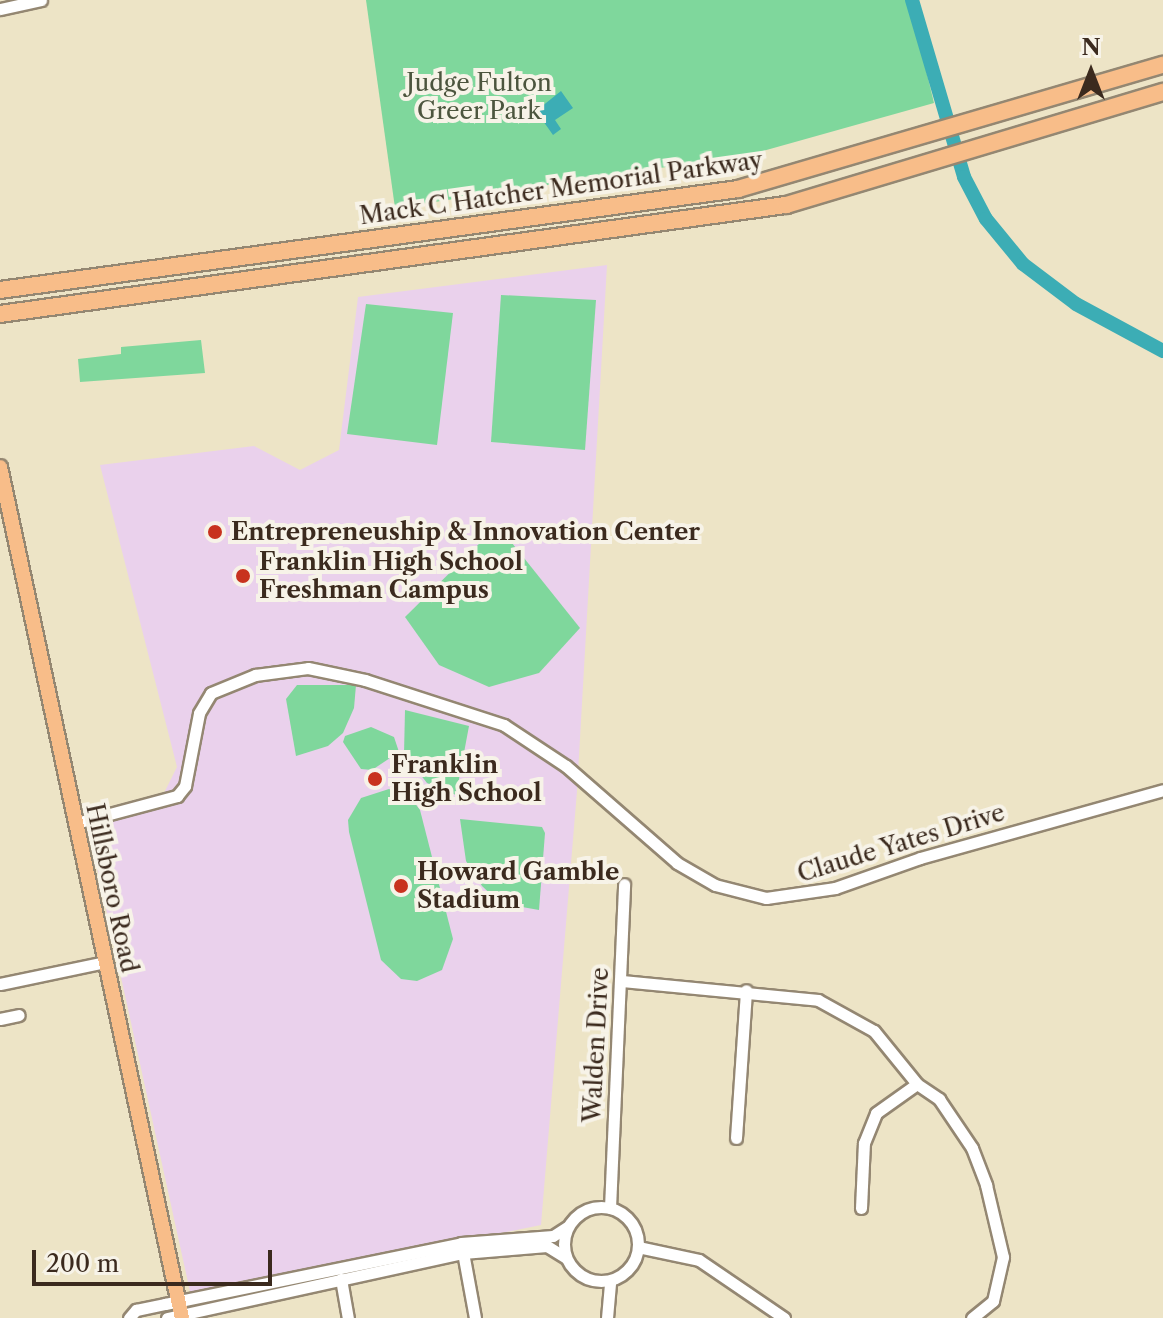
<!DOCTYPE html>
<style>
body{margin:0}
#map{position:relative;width:1163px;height:1318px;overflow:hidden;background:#ede4c6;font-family:"Libre Caslon Text",serif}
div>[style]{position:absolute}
.built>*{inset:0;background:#ead1ec}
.green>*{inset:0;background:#7fd79c}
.water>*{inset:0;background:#3cadb5}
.river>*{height:14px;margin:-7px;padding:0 7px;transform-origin:7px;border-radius:7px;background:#3cadb5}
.roads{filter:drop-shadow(2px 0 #948772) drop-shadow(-2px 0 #948772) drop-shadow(0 2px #948772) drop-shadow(0 -2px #948772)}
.minor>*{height:11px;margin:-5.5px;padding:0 5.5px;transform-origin:5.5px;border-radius:5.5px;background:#fff}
.minor>.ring{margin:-5.5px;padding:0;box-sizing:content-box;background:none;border:11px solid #fff;border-radius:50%}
.major>*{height:14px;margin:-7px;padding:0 7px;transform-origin:7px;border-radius:7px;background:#f8bd89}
.highway>*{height:16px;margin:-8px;padding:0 8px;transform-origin:8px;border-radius:8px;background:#f8bd89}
.dots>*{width:22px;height:22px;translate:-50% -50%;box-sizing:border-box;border:4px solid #f7f3e8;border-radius:50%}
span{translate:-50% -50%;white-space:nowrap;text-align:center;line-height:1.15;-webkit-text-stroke:8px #f7f3e8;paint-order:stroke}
.park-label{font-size:24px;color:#4c553e}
.street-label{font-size:24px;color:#3b2a1e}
.poi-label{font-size:24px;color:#3b2a1e;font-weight:700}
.left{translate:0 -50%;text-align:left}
.north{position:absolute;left:1051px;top:32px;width:80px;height:80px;-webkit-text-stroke:6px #f7f3e8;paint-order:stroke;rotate:0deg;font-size:22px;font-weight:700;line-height:32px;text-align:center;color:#3b2a1e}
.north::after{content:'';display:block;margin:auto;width:28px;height:36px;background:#3b2a1e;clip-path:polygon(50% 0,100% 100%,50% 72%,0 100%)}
.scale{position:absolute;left:32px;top:1250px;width:240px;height:36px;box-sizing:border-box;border:4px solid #3b2a1e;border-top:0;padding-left:10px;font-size:24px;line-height:28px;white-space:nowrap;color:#3b2a1e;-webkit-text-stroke:6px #f7f3e8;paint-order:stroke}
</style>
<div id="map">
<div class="built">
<i style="clip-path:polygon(607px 265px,577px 791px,541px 1225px,191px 1296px,85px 813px,164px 793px,177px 767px,100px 465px,254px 446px,300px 470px,339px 450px,358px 297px)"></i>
</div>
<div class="green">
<i style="clip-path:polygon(366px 0,909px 0,934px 103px,752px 154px,395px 208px)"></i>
<i style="clip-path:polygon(501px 295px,596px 300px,585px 450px,491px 442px)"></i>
<i style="clip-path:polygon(366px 304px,453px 313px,437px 445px,347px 434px)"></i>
<i style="clip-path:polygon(201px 340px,205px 373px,80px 382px,78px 359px,121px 354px,121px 347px)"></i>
<i style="clip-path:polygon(491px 532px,504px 533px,580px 628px,539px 673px,489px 687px,439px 665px,405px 617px)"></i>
<i style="clip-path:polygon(297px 685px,356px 685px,354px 708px,343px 733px,328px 746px,296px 756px,286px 699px)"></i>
<i style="clip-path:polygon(405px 710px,469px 726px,456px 795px,427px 783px,404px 754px)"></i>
<i style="clip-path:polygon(371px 727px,394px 737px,399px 752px,372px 770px,361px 769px,343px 742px,345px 736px)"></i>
<i style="clip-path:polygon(389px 789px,411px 798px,420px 810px,453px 939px,442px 970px,417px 981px,401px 979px,381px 960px,349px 832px,348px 820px,361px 798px)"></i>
<i style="clip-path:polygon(460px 819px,542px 827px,545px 833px,539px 910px,500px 903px,482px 886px,466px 861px)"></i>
</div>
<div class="water">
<i style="clip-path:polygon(561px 91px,573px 108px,555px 120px,561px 129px,553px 135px,536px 111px)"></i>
</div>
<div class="river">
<i style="left:912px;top:0;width:184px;rotate:73.6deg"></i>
<i style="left:964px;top:177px;width:47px;rotate:62.4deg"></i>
<i style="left:986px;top:219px;width:58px;rotate:50.6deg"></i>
<i style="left:1023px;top:264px;width:66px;rotate:37deg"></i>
<i style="left:1076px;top:304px;width:99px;rotate:28.4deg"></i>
</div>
<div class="roads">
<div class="minor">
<i style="left:0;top:9px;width:42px;rotate:-12.4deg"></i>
<i style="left:76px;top:823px;width:105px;rotate:-15deg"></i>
<i style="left:177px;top:796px;width:13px;rotate:-51deg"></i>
<i style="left:185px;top:786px;width:74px;rotate:-79.1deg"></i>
<i style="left:199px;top:713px;width:23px;rotate:-59deg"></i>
<i style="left:211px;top:693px;width:48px;rotate:-22.2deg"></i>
<i style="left:255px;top:675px;width:53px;rotate:-7.5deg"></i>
<i style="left:308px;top:668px;width:58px;rotate:11.9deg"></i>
<i style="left:365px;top:680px;width:146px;rotate:17.9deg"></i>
<i style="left:504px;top:725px;width:74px;rotate:33.5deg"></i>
<i style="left:566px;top:766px;width:147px;rotate:41.1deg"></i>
<i style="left:677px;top:863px;width:44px;rotate:30.1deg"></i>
<i style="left:715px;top:885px;width:53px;rotate:14.3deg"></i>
<i style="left:766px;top:898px;width:70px;rotate:-8.2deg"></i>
<i style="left:835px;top:888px;width:90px;rotate:-19.4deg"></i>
<i style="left:920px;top:858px;width:252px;rotate:-15.6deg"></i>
<i style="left:622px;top:981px;width:197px;rotate:5.5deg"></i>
<i style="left:818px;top:1000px;width:64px;rotate:29deg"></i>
<i style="left:874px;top:1031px;width:68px;rotate:50.9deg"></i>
<i style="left:917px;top:1084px;width:27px;rotate:34deg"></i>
<i style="left:939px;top:1099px;width:59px;rotate:56deg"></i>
<i style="left:972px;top:1148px;width:40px;rotate:69deg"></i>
<i style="left:986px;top:1185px;width:74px;rotate:76.7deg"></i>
<i style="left:1003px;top:1257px;width:45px;rotate:102.8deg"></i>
<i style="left:993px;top:1301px;width:27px;rotate:141deg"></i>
<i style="left:0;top:984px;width:107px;rotate:-11.8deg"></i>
<i style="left:0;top:1019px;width:19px;rotate:-12deg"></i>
<i style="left:736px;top:1138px;width:148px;rotate:-86.1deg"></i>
<i class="ring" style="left:564px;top:1207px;width:63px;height:63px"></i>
<i style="left:610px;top:1208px;width:324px;rotate:-87.5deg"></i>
<i style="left:861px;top:1208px;width:65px;rotate:-87.4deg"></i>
<i style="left:864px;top:1143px;width:32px;rotate:-68deg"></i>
<i style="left:876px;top:1113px;width:50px;rotate:-35.3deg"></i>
<i style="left:462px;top:1247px;width:72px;rotate:79.6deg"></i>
<i style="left:638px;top:1247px;width:62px;rotate:12deg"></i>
<i style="left:699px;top:1260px;width:103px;rotate:34.3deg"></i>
<i style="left:341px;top:1279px;width:40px;rotate:80deg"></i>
<i style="left:129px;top:1318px;width:11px;rotate:-49deg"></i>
<i style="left:136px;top:1310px;width:30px;rotate:-12deg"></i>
<i style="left:165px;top:1304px;width:302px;rotate:-11.6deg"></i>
<i style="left:461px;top:1243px;width:92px;rotate:-4.4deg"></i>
<i style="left:553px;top:1236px;width:17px;rotate:-33deg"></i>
<i style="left:167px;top:1318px;width:303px;rotate:-12.4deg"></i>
<i style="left:463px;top:1253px;width:84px;rotate:-4.8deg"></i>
<i style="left:547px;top:1246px;width:22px;rotate:32deg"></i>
<i style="left:607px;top:1318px;width:37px;rotate:-85deg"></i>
</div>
<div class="major">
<i style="left:0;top:467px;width:870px;rotate:77.93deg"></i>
</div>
<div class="highway">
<i style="left:0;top:290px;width:745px;rotate:-7.79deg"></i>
<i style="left:738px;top:189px;width:443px;rotate:-16.3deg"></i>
<i style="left:0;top:314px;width:794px;rotate:-7.9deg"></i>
<i style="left:786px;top:205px;width:394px;rotate:-16.7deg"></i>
</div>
</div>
<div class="dots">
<i style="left:215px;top:532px;background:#c8321e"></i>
<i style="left:243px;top:576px;background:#c8321e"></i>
<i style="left:375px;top:779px;background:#c8321e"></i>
<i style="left:401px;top:886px;background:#c8321e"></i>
</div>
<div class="park-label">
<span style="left:479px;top:97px">Judge Fulton<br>Greer Park</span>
</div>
<div class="street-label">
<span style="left:561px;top:188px;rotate:-8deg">Mack C Hatcher Memorial Parkway</span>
<span style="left:901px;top:843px;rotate:-17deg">Claude Yates Drive</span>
<span style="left:112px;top:888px;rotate:78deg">Hillsboro Road</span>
<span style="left:596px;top:1045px;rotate:-87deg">Walden Drive</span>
</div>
<div class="poi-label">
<span class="left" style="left:231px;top:532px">Entrepreneuship &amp; Innovation Center</span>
<span class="left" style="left:259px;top:576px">Franklin High School<br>Freshman Campus</span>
<span class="left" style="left:391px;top:779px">Franklin<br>High School</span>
<span class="left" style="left:417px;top:886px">Howard Gamble<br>Stadium</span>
</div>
<div class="north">N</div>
<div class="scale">200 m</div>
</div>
